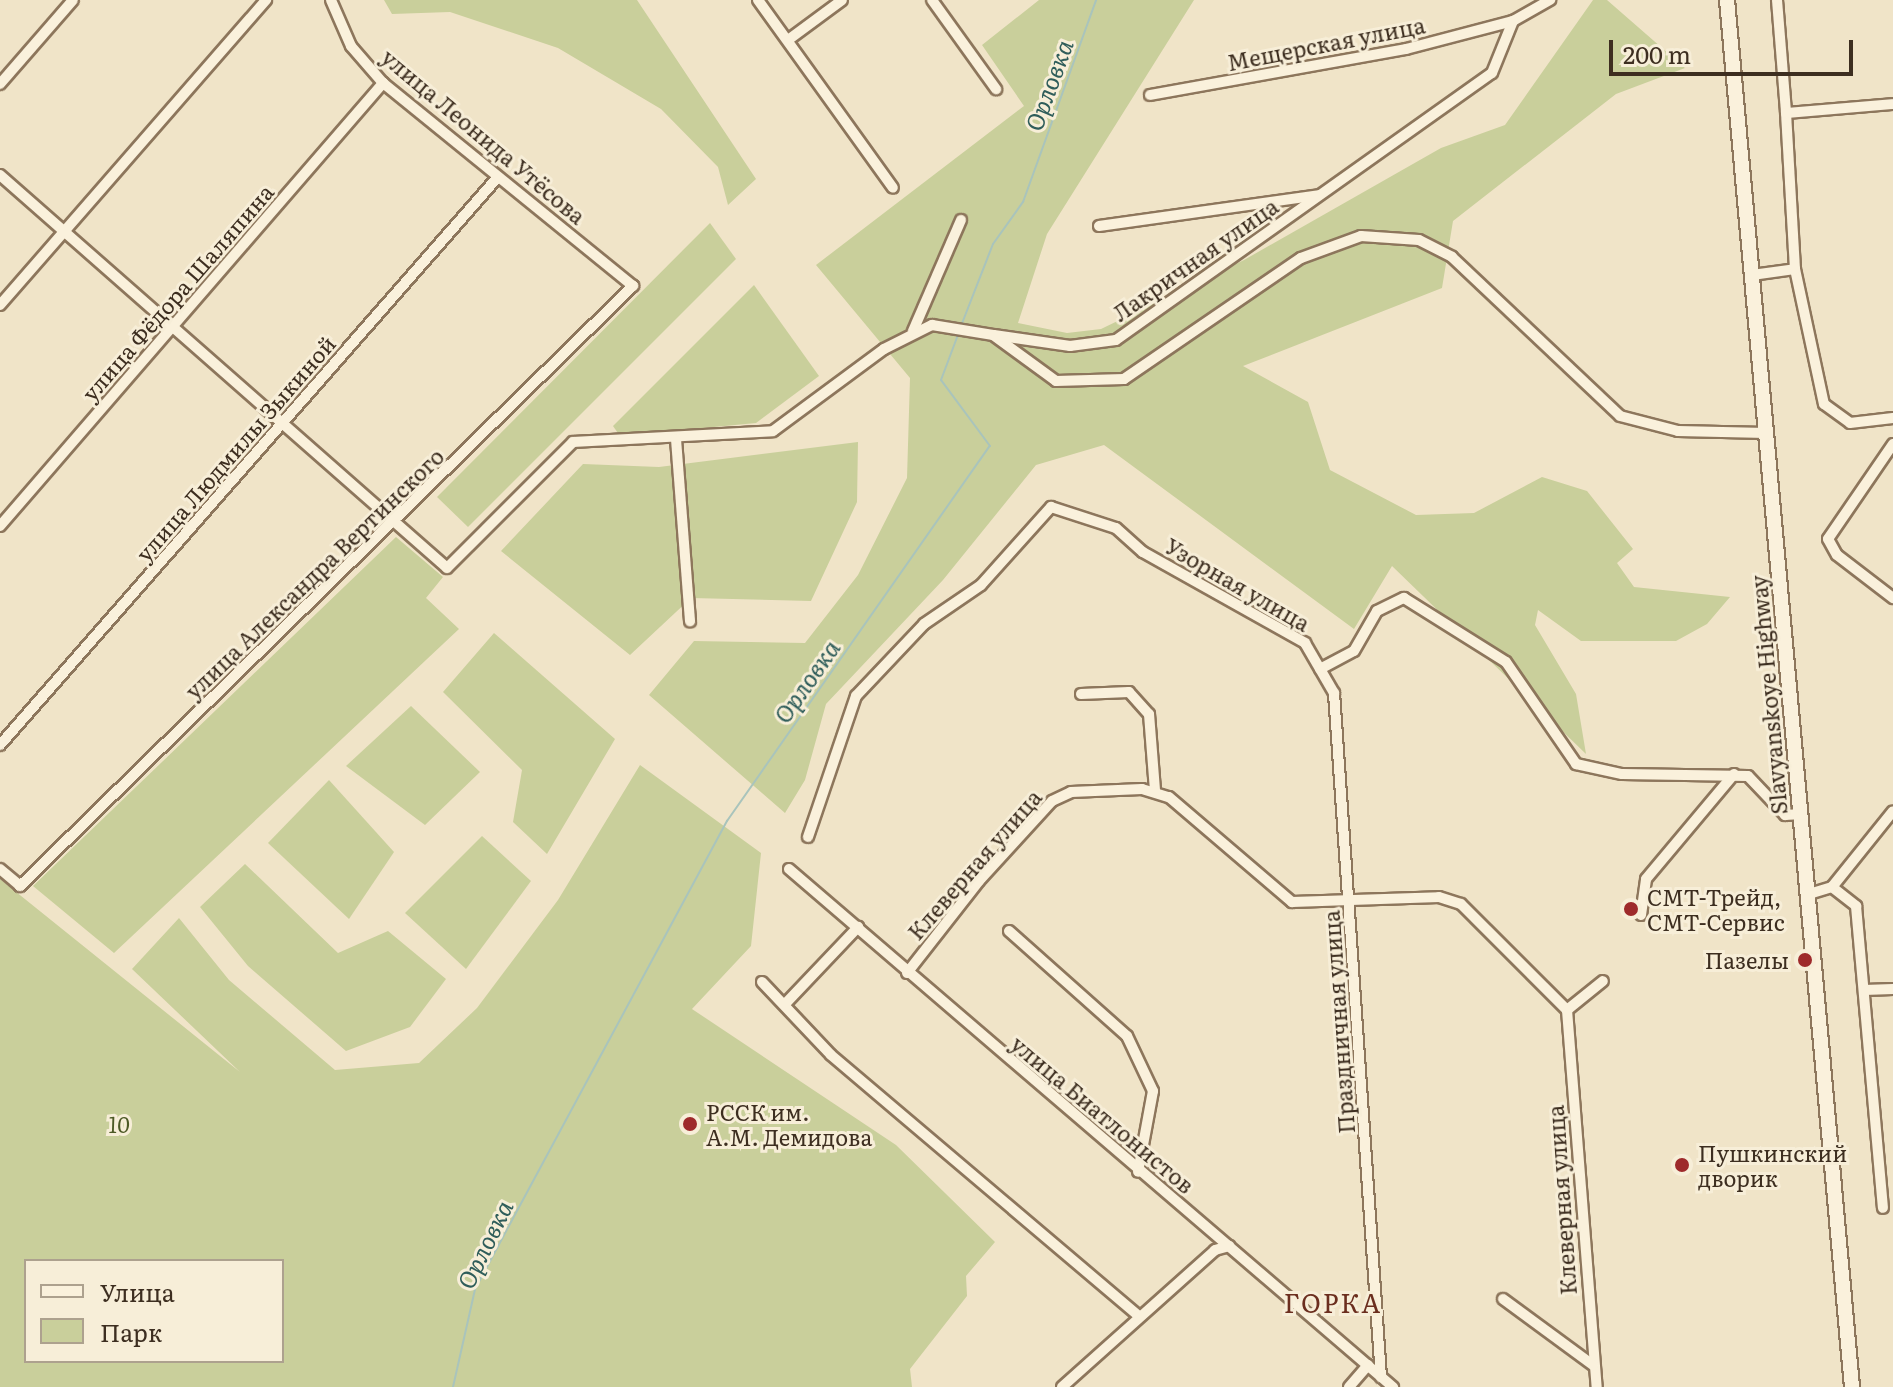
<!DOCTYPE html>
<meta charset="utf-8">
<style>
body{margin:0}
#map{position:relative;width:1893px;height:1387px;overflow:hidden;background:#f0e4c8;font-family:Literata,serif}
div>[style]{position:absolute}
.green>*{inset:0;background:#c9cf9b}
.stream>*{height:2px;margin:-1px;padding:0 1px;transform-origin:1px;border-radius:1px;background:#a9c4bc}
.roads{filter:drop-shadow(2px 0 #8d765c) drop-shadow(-2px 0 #8d765c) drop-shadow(0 2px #8d765c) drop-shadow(0 -2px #8d765c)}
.street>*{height:10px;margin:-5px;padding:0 5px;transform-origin:5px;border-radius:5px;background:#faf1dc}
.secondary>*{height:14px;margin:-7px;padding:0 7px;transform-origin:7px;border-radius:7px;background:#faf1dc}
.dots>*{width:22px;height:22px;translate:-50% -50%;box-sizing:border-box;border:4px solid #f7eed8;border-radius:50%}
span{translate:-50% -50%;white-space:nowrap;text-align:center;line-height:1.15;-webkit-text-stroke:6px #f7eed8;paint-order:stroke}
.street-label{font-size:22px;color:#3d2e20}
.poi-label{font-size:22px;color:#3d2e20}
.left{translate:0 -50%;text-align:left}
.right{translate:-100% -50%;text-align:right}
.park-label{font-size:22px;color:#4d5a26;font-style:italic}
.water-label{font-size:24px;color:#2f5d5a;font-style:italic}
.quarter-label{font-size:26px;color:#6b2e1e;letter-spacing:2px}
.legend{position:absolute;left:24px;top:1259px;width:260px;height:104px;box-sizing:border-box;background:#f7eed8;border:2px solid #ada18e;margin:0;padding:10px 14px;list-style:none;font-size:24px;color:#3d2e20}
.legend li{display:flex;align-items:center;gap:16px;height:40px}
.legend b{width:40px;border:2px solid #ada18e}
.scale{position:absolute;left:1609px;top:40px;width:244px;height:36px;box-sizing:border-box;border:4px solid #3d2e20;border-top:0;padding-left:10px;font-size:24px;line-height:28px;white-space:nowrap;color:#3d2e20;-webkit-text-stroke:6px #f7eed8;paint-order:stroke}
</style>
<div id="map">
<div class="green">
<i style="clip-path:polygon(384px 0,637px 0,756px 179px,728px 205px,718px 167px,661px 109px,558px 48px,450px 12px,392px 14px)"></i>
<i style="clip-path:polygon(1039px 0,1194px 0,1047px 234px,1018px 323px,1067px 333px,1101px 329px,1244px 260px,1441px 148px,1505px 125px,1593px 0,1607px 0,1685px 68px,1616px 94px,1453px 221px,1442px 288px,1243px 366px,1308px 402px,1330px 470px,1416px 515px,1474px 513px,1542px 477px,1587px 491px,1633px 549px,1617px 563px,1634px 587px,1730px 597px,1707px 624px,1676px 641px,1581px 641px,1538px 610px,1535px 625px,1576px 694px,1586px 754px,1392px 566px,1354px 629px,1104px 445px,1036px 465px,943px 580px,826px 704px,805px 780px,785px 813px,649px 695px,694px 641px,805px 643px,858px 575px,907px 478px,910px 378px,816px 265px,1024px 106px,982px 45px)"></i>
<i style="clip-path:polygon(710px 223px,736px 259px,468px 527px,437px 497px)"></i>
<i style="clip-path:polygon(754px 285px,819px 376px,756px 423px,620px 436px,613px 426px)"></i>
<i style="clip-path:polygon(858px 442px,857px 502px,811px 601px,691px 598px,630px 655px,501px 551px,583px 464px,659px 467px)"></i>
<i style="clip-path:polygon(396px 537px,443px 577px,426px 598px,459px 629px,114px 953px,33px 886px)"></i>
<i style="clip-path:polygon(494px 633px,615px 739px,547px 854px,513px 822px,522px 770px,443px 692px)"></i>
<i style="clip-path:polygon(411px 706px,480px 772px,425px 825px,346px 766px)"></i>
<i style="clip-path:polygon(evenodd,640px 765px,761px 853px,751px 946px,692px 1009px,896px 1145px,995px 1242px,966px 1276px,967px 1296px,910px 1369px,912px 1387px,0 1387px,0 879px,240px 1072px,132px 969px,179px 918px,229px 980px,335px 1070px,419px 1063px,477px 1008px,558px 900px,640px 765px,282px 1261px,282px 1361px,26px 1361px,26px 1261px,282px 1261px)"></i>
<i style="clip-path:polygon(329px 780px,394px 852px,349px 919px,268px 843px)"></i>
<i style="clip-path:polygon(482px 836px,531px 881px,466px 969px,405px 913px)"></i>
<i style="clip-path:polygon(245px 864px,338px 953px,388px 931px,446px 979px,410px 1027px,346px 1051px,248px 966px,200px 907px)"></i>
</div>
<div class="stream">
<i style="left:961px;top:326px;width:88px;rotate:-68.7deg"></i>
<i style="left:993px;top:244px;width:52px;rotate:-54.5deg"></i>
<i style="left:1023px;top:202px;width:215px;rotate:-70.1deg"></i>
<i style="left:453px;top:1387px;width:100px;rotate:-77.3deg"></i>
<i style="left:475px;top:1289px;width:532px;rotate:-61.7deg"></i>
<i style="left:727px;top:821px;width:458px;rotate:-55deg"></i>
<i style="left:990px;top:446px;width:82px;rotate:-126.6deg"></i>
<i style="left:941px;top:380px;width:51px;rotate:-69.4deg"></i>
</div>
<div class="roads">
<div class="street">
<i style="left:758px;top:0;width:231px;rotate:54.3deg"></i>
<i style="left:932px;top:0;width:110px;rotate:54.3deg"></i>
<i style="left:1777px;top:0;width:113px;rotate:85.4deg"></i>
<i style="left:788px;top:40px;width:67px;rotate:-36.5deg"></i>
<i style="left:0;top:84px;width:111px;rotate:-49deg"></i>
<i style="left:1150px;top:95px;width:260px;rotate:-10.2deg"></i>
<i style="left:1406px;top:49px;width:111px;rotate:-14.7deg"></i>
<i style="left:1513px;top:21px;width:43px;rotate:-29.6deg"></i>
<i style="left:0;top:175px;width:595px;rotate:41.32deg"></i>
<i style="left:447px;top:568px;width:178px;rotate:-45deg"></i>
<i style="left:573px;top:442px;width:200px;rotate:-3.1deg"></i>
<i style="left:773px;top:431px;width:138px;rotate:-36.5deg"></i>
<i style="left:884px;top:349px;width:54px;rotate:-26.6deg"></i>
<i style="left:932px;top:325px;width:62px;rotate:9.3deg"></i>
<i style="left:993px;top:335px;width:78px;rotate:36.1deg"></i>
<i style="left:1056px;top:381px;width:68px;rotate:-1.7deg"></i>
<i style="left:1124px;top:379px;width:214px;rotate:-34.4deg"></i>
<i style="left:1301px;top:258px;width:64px;rotate:-20.1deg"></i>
<i style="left:1361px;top:236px;width:58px;rotate:3.9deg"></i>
<i style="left:1419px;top:240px;width:37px;rotate:27deg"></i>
<i style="left:1452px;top:257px;width:231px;rotate:43.4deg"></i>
<i style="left:1620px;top:416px;width:60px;rotate:14.5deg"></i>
<i style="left:1678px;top:431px;width:88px;rotate:1.3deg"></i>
<i style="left:1099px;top:226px;width:222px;rotate:-8deg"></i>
<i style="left:1795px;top:269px;width:138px;rotate:77.9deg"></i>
<i style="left:1824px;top:404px;width:32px;rotate:36deg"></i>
<i style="left:1850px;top:423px;width:43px;rotate:-6.6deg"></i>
<i style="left:1752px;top:275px;width:43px;rotate:-7.9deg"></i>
<i style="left:1795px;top:269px;width:156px;rotate:-93.3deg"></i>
<i style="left:1786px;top:113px;width:107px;rotate:-4.8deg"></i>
<i style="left:0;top:305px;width:405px;rotate:-48.9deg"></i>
<i style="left:913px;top:331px;width:121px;rotate:-66.6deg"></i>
<i style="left:994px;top:335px;width:77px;rotate:8.2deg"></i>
<i style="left:1070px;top:346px;width:46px;rotate:-7.4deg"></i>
<i style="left:1116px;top:340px;width:461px;rotate:-35.4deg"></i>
<i style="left:1492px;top:73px;width:56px;rotate:-68deg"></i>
<i style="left:676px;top:439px;width:183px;rotate:85.6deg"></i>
<i style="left:1893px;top:444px;width:115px;rotate:124.4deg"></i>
<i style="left:1828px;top:539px;width:18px;rotate:61deg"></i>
<i style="left:1837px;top:555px;width:71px;rotate:37.5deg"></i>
<i style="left:0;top:526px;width:586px;rotate:-49.15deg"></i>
<i style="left:1320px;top:669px;width:38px;rotate:-28deg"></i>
<i style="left:1354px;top:651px;width:46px;rotate:-60.1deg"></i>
<i style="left:1377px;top:611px;width:30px;rotate:-26deg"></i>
<i style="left:1404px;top:598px;width:120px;rotate:32.1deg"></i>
<i style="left:1506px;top:662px;width:124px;rotate:55.5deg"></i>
<i style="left:1576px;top:764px;width:47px;rotate:12.3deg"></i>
<i style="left:1622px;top:774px;width:126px;rotate:0.9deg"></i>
<i style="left:1748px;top:776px;width:54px;rotate:46.5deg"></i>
<i style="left:1785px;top:815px;width:17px;rotate:-3deg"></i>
<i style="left:1081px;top:694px;width:48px;rotate:-2.4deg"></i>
<i style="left:1129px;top:692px;width:30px;rotate:48deg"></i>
<i style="left:1149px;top:714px;width:77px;rotate:85.5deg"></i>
<i style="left:0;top:745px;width:755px;rotate:-48.76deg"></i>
<i style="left:808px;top:837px;width:149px;rotate:-71.2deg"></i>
<i style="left:856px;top:696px;width:99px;rotate:-46.6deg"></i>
<i style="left:924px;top:624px;width:69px;rotate:-34.4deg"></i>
<i style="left:981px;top:585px;width:105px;rotate:-48.1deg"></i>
<i style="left:1051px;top:507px;width:68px;rotate:17.9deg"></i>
<i style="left:1116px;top:528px;width:36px;rotate:42deg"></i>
<i style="left:1143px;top:552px;width:186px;rotate:29.3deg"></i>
<i style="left:1305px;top:643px;width:58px;rotate:59.9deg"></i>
<i style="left:1334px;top:693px;width:686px;rotate:86.07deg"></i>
<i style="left:0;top:869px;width:26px;rotate:40deg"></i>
<i style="left:20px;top:886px;width:858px;rotate:-44.39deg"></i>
<i style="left:633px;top:286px;width:322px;rotate:-140.9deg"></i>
<i style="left:383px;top:83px;width:49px;rotate:-130.9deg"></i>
<i style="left:351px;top:46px;width:50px;rotate:-113.5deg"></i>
<i style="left:789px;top:869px;width:796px;rotate:40.62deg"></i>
<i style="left:1832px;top:887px;width:31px;rotate:38deg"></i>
<i style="left:1856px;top:906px;width:303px;rotate:84.9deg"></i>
<i style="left:1809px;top:894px;width:24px;rotate:-17deg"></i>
<i style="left:1832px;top:887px;width:97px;rotate:-51.2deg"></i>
<i style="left:1641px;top:915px;width:36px;rotate:-82deg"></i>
<i style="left:1646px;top:879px;width:137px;rotate:-50deg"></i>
<i style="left:1009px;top:931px;width:158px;rotate:41.7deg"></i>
<i style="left:1127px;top:1036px;width:61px;rotate:64.7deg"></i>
<i style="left:1153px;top:1091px;width:82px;rotate:100.5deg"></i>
<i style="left:907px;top:973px;width:117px;rotate:-52deg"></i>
<i style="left:979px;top:881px;width:108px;rotate:-47.6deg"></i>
<i style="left:1052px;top:801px;width:21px;rotate:-25deg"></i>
<i style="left:1071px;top:792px;width:71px;rotate:-2.4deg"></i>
<i style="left:1142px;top:789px;width:28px;rotate:17deg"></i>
<i style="left:1169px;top:797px;width:162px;rotate:40.5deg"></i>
<i style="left:1292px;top:902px;width:147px;rotate:-1.9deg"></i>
<i style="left:1439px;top:897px;width:23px;rotate:18deg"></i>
<i style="left:1461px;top:904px;width:150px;rotate:45deg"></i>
<i style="left:1567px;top:1010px;width:378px;rotate:85.5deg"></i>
<i style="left:762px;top:982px;width:100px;rotate:46.6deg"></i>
<i style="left:831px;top:1055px;width:404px;rotate:40.3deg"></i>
<i style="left:1864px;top:990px;width:29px;rotate:-2deg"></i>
<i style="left:786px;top:1003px;width:105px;rotate:-46.5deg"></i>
<i style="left:1567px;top:1010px;width:46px;rotate:-38.9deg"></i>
<i style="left:1503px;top:1299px;width:112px;rotate:36.3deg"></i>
<i style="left:1062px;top:1387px;width:205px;rotate:-41.8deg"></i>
<i style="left:1215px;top:1250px;width:15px;rotate:-16deg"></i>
<i style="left:1349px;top:1387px;width:29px;rotate:-49deg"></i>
</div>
<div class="secondary">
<i style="left:1727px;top:0;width:1393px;rotate:84.85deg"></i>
</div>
</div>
<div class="dots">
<i style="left:1631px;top:909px;background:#9e2a2b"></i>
<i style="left:1805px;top:960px;background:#9e2a2b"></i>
<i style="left:690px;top:1124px;background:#9e2a2b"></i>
<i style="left:1682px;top:1165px;background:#9e2a2b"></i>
</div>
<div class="street-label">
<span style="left:1326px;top:43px;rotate:-11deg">Мещерская улица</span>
<span style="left:484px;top:136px;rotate:40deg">улица Леонида Утёсова</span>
<span style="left:1195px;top:259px;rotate:-35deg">Лакричная улица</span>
<span style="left:177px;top:292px;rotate:-49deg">улица Фёдора Шаляпина</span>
<span style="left:235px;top:448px;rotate:-49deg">улица Людмилы Зыкиной</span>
<span style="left:314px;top:573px;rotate:-44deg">улица Александра Вертинского</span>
<span style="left:1238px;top:584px;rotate:30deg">Узорная улица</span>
<span style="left:1768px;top:695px;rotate:-95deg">Slavyanskoye Highway</span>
<span style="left:974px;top:864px;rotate:-49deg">Клеверная улица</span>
<span style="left:1338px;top:1022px;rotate:-94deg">Праздничная улица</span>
<span style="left:1103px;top:1114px;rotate:40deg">улица Биатлонистов</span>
<span style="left:1561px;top:1200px;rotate:-94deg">Клеверная улица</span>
</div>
<div class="poi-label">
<span class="left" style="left:1647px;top:909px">СМТ-Трейд,<br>СМТ-Сервис</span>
<span class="right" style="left:1789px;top:960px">Пазелы</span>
<span class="left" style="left:706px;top:1124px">РССК им.<br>А.М. Демидова</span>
<span class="left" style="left:1698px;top:1165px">Пушкинский<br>дворик</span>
</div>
<div class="park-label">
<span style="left:119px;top:1124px">10</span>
</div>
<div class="water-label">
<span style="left:1048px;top:85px;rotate:-70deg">Орловка</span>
<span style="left:806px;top:681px;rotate:-55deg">Орловка</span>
<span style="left:484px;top:1244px;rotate:-64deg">Орловка</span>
</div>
<div class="quarter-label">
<span style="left:1333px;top:1302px">ГОРКА</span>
</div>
<ul class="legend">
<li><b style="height:10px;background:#faf1dc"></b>Улица</li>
<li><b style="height:22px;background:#c9cf9b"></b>Парк</li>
</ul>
<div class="scale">200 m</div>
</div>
